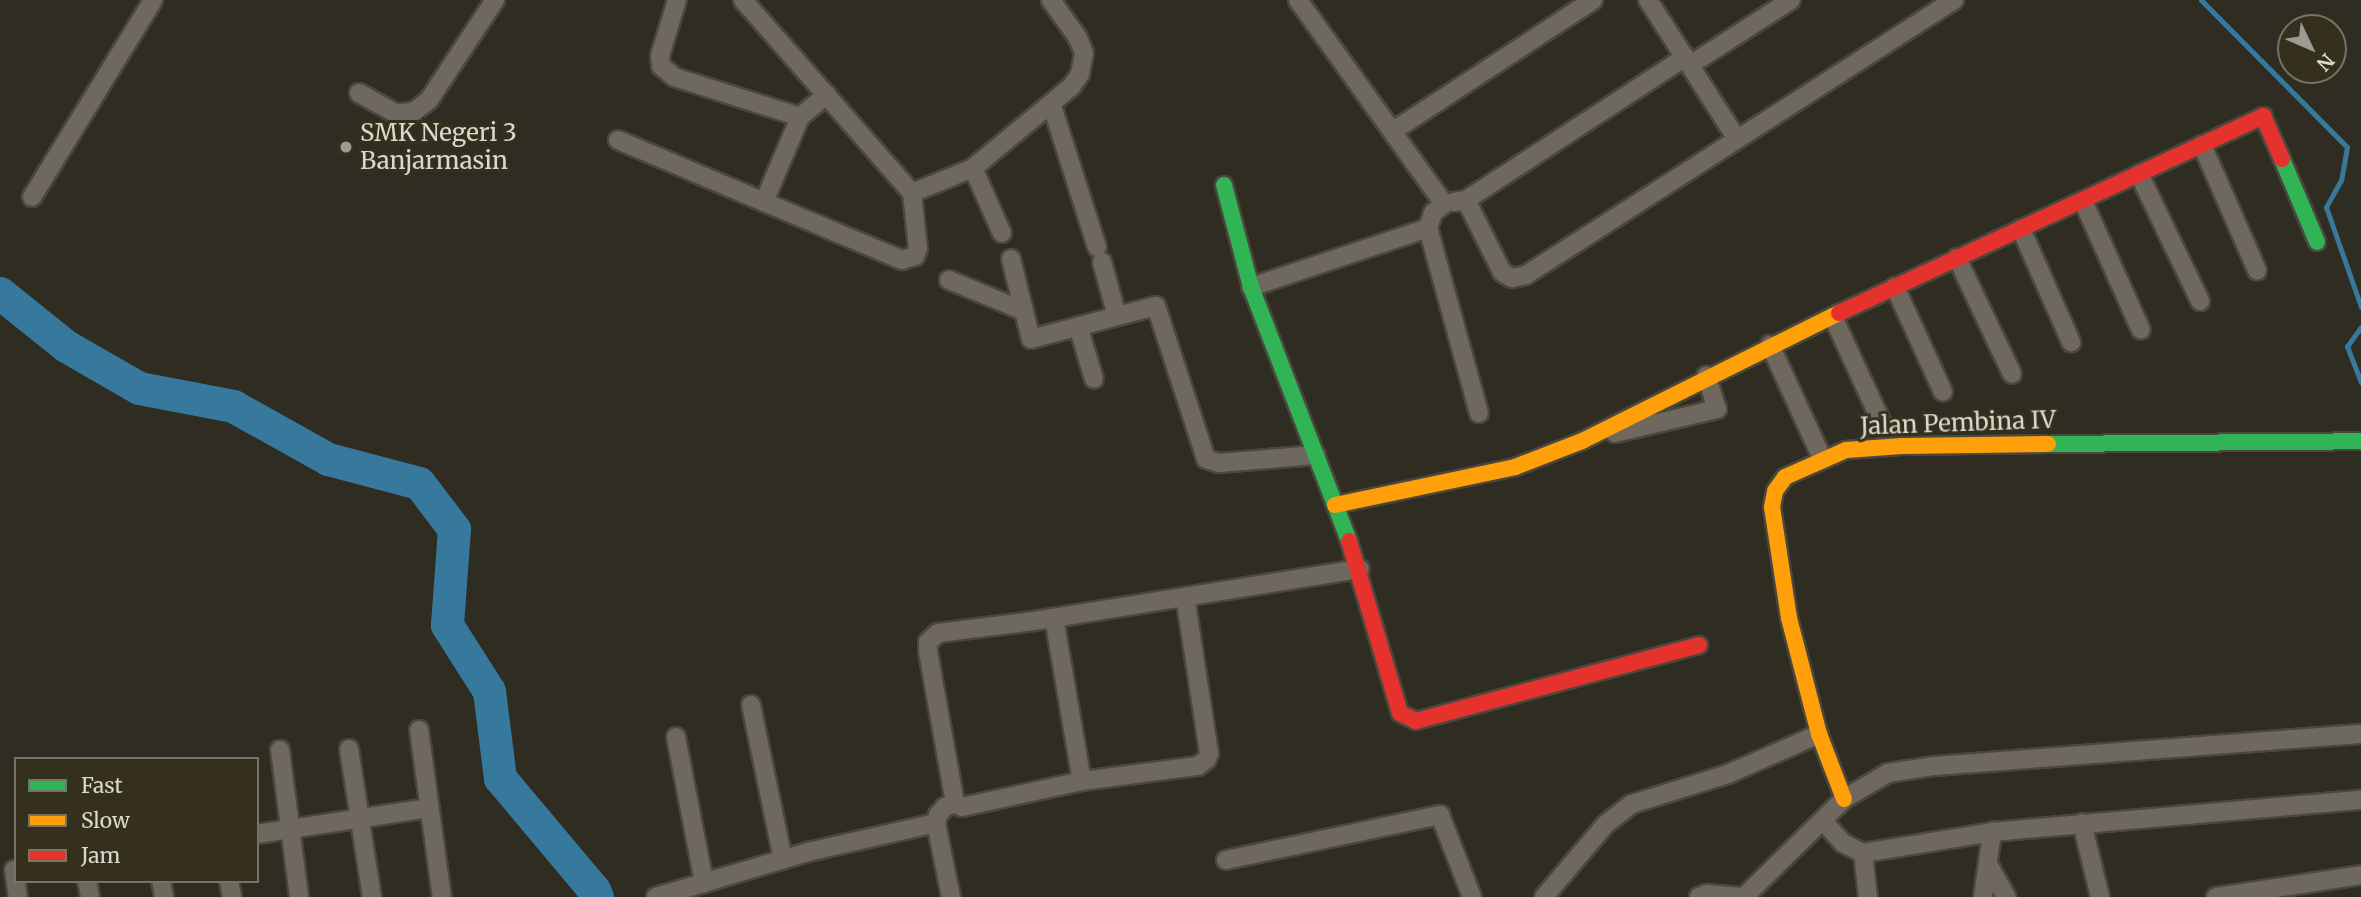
<!DOCTYPE html>
<style>
body{margin:0}
#map{position:relative;width:2361px;height:897px;overflow:hidden;background:#2f2c22;font-family:Merriweather,serif}
div>[style]{position:absolute}
.stream>*{height:5px;margin:-2.5px;padding:0 2.5px;transform-origin:2.5px;border-radius:2.5px;background:#37799d}
.river>*{height:33px;margin:-16.5px;padding:0 16.5px;transform-origin:16.5px;border-radius:16.5px;background:#37799d}
.roads{filter:drop-shadow(2px 0 #4a473e) drop-shadow(-2px 0 #4a473e) drop-shadow(0 2px #4a473e) drop-shadow(0 -2px #4a473e)}
.street>*{height:18px;margin:-9px;padding:0 9px;transform-origin:9px;border-radius:9px;background:#6e685f}
.fast>*{height:16px;margin:-8px;padding:0 8px;transform-origin:8px;border-radius:8px;background:#30b455}
.slow>*{height:16px;margin:-8px;padding:0 8px;transform-origin:8px;border-radius:8px;background:#ff9f0a}
.jam>*{height:16px;margin:-8px;padding:0 8px;transform-origin:8px;border-radius:8px;background:#e5322d}
.dots>*{width:19px;height:19px;translate:-50% -50%;box-sizing:border-box;border:4px solid #34301d;border-radius:50%}
span{translate:-50% -50%;white-space:nowrap;text-align:center;line-height:1.15;-webkit-text-stroke:6px #34301d;paint-order:stroke}
.poi-label{font-size:24px;color:#dad9cd}
.left{translate:0 -50%;text-align:left}
.street-label{font-size:24px;color:#dad9cd}
.legend{position:absolute;left:14px;top:757px;width:245px;height:126px;box-sizing:border-box;background:#34301d;border:2px solid #767463;margin:0;padding:9px 12px;list-style:none;font-size:21px;color:#dad9cd}
.legend li{display:flex;align-items:center;gap:14px;height:35px}
.legend b{width:35px;border:2px solid #767463}
.north{position:absolute;left:2277px;top:14px;width:70px;height:70px;box-sizing:border-box;background:#34301d;border:2px solid #767463;border-radius:50%;rotate:134deg;font-size:19px;font-weight:700;line-height:28px;text-align:center;color:#dad9cd}
.north::after{content:'';display:block;margin:auto;width:24px;height:32px;background:#9e9c91;clip-path:polygon(50% 0,100% 100%,50% 72%,0 100%)}
</style>
<div id="map">
<div class="stream">
<i style="left:2201px;top:0;width:207px;rotate:45.2deg"></i>
<i style="left:2347px;top:147px;width:34px;rotate:100deg"></i>
<i style="left:2341px;top:180px;width:31px;rotate:119deg"></i>
<i style="left:2326px;top:207px;width:106px;rotate:70.7deg"></i>
<i style="left:2361px;top:327px;width:24px;rotate:126deg"></i>
<i style="left:2347px;top:346px;width:39px;rotate:69deg"></i>
</div>
<div class="river">
<i style="left:0;top:293px;width:85px;rotate:38.8deg"></i>
<i style="left:66px;top:346px;width:84px;rotate:29.9deg"></i>
<i style="left:139px;top:388px;width:96px;rotate:10.8deg"></i>
<i style="left:233px;top:406px;width:109px;rotate:29.2deg"></i>
<i style="left:328px;top:459px;width:94px;rotate:14.8deg"></i>
<i style="left:419px;top:483px;width:58px;rotate:52.7deg"></i>
<i style="left:454px;top:529px;width:96px;rotate:94.2deg"></i>
<i style="left:447px;top:625px;width:78px;rotate:57.5deg"></i>
<i style="left:489px;top:691px;width:88px;rotate:82.8deg"></i>
<i style="left:500px;top:778px;width:146px;rotate:50deg"></i>
<i style="left:594px;top:890px;width:8px;rotate:67deg"></i>
</div>
<div class="roads">
<div class="street">
<i style="left:677px;top:0;width:59px;rotate:106.9deg"></i>
<i style="left:660px;top:56px;width:10px;rotate:84deg"></i>
<i style="left:661px;top:66px;width:17px;rotate:40deg"></i>
<i style="left:674px;top:77px;width:132px;rotate:17.6deg"></i>
<i style="left:800px;top:117px;width:35px;rotate:-40deg"></i>
<i style="left:743px;top:0;width:257px;rotate:48.8deg"></i>
<i style="left:912px;top:193px;width:66px;rotate:-22.3deg"></i>
<i style="left:973px;top:168px;width:127px;rotate:-39.6deg"></i>
<i style="left:1071px;top:87px;width:16px;rotate:-55deg"></i>
<i style="left:1080px;top:74px;width:21px;rotate:-79deg"></i>
<i style="left:1084px;top:53px;width:16px;rotate:-112deg"></i>
<i style="left:1078px;top:38px;width:47px;rotate:-125.4deg"></i>
<i style="left:1298px;top:0;width:251px;rotate:54.4deg"></i>
<i style="left:1444px;top:204px;width:14px;rotate:141deg"></i>
<i style="left:1433px;top:213px;width:16px;rotate:108deg"></i>
<i style="left:1428px;top:228px;width:192px;rotate:74.6deg"></i>
<i style="left:1648px;top:0;width:165px;rotate:57.4deg"></i>
<i style="left:1690px;top:65px;width:120px;rotate:-32.8deg"></i>
<i style="left:359px;top:93px;width:43px;rotate:28.9deg"></i>
<i style="left:397px;top:114px;width:18px;rotate:-9deg"></i>
<i style="left:415px;top:111px;width:18px;rotate:-38deg"></i>
<i style="left:429px;top:100px;width:120px;rotate:-56.6deg"></i>
<i style="left:1052px;top:106px;width:148px;rotate:72.3deg"></i>
<i style="left:1393px;top:131px;width:239px;rotate:-33.2deg"></i>
<i style="left:618px;top:140px;width:159px;rotate:23deg"></i>
<i style="left:764px;top:202px;width:92px;rotate:-67deg"></i>
<i style="left:2202px;top:145px;width:137px;rotate:66.3deg"></i>
<i style="left:973px;top:168px;width:71px;rotate:66deg"></i>
<i style="left:2139px;top:174px;width:141px;rotate:64.3deg"></i>
<i style="left:32px;top:197px;width:231px;rotate:-58.4deg"></i>
<i style="left:1466px;top:200px;width:80px;rotate:63.4deg"></i>
<i style="left:1502px;top:272px;width:12px;rotate:31deg"></i>
<i style="left:1512px;top:278px;width:14px;rotate:-12deg"></i>
<i style="left:1526px;top:275px;width:509px;rotate:-32.72deg"></i>
<i style="left:2083px;top:201px;width:141px;rotate:65.8deg"></i>
<i style="left:764px;top:202px;width:150px;rotate:22.8deg"></i>
<i style="left:902px;top:260px;width:14px;rotate:-17deg"></i>
<i style="left:915px;top:256px;width:8px;rotate:-67deg"></i>
<i style="left:918px;top:249px;width:56px;rotate:-96.1deg"></i>
<i style="left:1454px;top:202px;width:12px;rotate:-9deg"></i>
<i style="left:1466px;top:200px;width:262px;rotate:-33.1deg"></i>
<i style="left:2021px;top:229px;width:124px;rotate:66.1deg"></i>
<i style="left:1957px;top:258px;width:128px;rotate:64.6deg"></i>
<i style="left:1011px;top:259px;width:82px;rotate:76deg"></i>
<i style="left:1031px;top:339px;width:129px;rotate:-14.8deg"></i>
<i style="left:1156px;top:306px;width:161px;rotate:71.9deg"></i>
<i style="left:1206px;top:459px;width:14px;rotate:17deg"></i>
<i style="left:1219px;top:463px;width:97px;rotate:-4.7deg"></i>
<i style="left:1102px;top:262px;width:56px;rotate:74.5deg"></i>
<i style="left:949px;top:280px;width:81px;rotate:22.5deg"></i>
<i style="left:1251px;top:287px;width:187px;rotate:-18.4deg"></i>
<i style="left:1895px;top:287px;width:115px;rotate:65.4deg"></i>
<i style="left:1833px;top:317px;width:115px;rotate:65.2deg"></i>
<i style="left:1078px;top:326px;width:55px;rotate:73.2deg"></i>
<i style="left:1770px;top:345px;width:124px;rotate:65.3deg"></i>
<i style="left:1615px;top:433px;width:105px;rotate:-13.2deg"></i>
<i style="left:1717px;top:409px;width:35px;rotate:-108deg"></i>
<i style="left:1054px;top:618px;width:165px;rotate:80.3deg"></i>
<i style="left:751px;top:705px;width:158px;rotate:78.3deg"></i>
<i style="left:419px;top:730px;width:169px;rotate:82.2deg"></i>
<i style="left:676px;top:737px;width:149px;rotate:79.1deg"></i>
<i style="left:349px;top:749px;width:150px;rotate:81.2deg"></i>
<i style="left:280px;top:750px;width:148px;rotate:82.6deg"></i>
<i style="left:955px;top:803px;width:153px;rotate:-100.1deg"></i>
<i style="left:928px;top:652px;width:10px;rotate:-90deg"></i>
<i style="left:928px;top:642px;width:13px;rotate:-42deg"></i>
<i style="left:938px;top:633px;width:97px;rotate:-7.1deg"></i>
<i style="left:1034px;top:621px;width:330px;rotate:-9.1deg"></i>
<i style="left:1824px;top:822px;width:28px;rotate:48deg"></i>
<i style="left:1843px;top:843px;width:22px;rotate:27deg"></i>
<i style="left:1863px;top:853px;width:131px;rotate:-9.2deg"></i>
<i style="left:1992px;top:832px;width:370px;rotate:-5deg"></i>
<i style="left:2082px;top:823px;width:76px;rotate:76.3deg"></i>
<i style="left:257px;top:834px;width:174px;rotate:-8.6deg"></i>
<i style="left:1863px;top:853px;width:44px;rotate:83.5deg"></i>
<i style="left:1226px;top:860px;width:219px;rotate:-11.9deg"></i>
<i style="left:1440px;top:815px;width:88px;rotate:68.7deg"></i>
<i style="left:1988px;top:864px;width:38px;rotate:61deg"></i>
<i style="left:14px;top:870px;width:27px;rotate:82deg"></i>
<i style="left:87px;top:881px;width:16px;rotate:79deg"></i>
<i style="left:161px;top:881px;width:16px;rotate:79deg"></i>
<i style="left:229px;top:881px;width:16px;rotate:79deg"></i>
<i style="left:656px;top:897px;width:159px;rotate:-16.5deg"></i>
<i style="left:808px;top:852px;width:131px;rotate:-12.8deg"></i>
<i style="left:951px;top:897px;width:76px;rotate:-101.5deg"></i>
<i style="left:936px;top:823px;width:8px;rotate:-76deg"></i>
<i style="left:938px;top:815px;width:11px;rotate:-49deg"></i>
<i style="left:945px;top:807px;width:11px;rotate:-22deg"></i>
<i style="left:955px;top:803px;width:8px;rotate:30deg"></i>
<i style="left:962px;top:807px;width:123px;rotate:-12.2deg"></i>
<i style="left:1082px;top:781px;width:117px;rotate:-7.4deg"></i>
<i style="left:1198px;top:766px;width:11px;rotate:-38deg"></i>
<i style="left:1207px;top:759px;width:6px;rotate:-72deg"></i>
<i style="left:1209px;top:753px;width:158px;rotate:-98.7deg"></i>
<i style="left:1544px;top:897px;width:96px;rotate:-49.7deg"></i>
<i style="left:1606px;top:824px;width:33px;rotate:-38deg"></i>
<i style="left:1632px;top:804px;width:101px;rotate:-17.4deg"></i>
<i style="left:1728px;top:774px;width:99px;rotate:-23.7deg"></i>
<i style="left:1699px;top:897px;width:9px;rotate:-21deg"></i>
<i style="left:1707px;top:894px;width:37px;rotate:5deg"></i>
<i style="left:1744px;top:897px;width:140px;rotate:-44.4deg"></i>
<i style="left:1844px;top:799px;width:51px;rotate:-30.6deg"></i>
<i style="left:1888px;top:773px;width:47px;rotate:-8.7deg"></i>
<i style="left:1934px;top:766px;width:428px;rotate:-4.3deg"></i>
<i style="left:1983px;top:897px;width:66px;rotate:-82.1deg"></i>
<i style="left:2216px;top:897px;width:147px;rotate:-8.6deg"></i>
</div>
<div class="fast">
<i style="left:2282px;top:159px;width:90px;rotate:67.1deg"></i>
<i style="left:1224px;top:185px;width:106px;rotate:75.2deg"></i>
<i style="left:1251px;top:287px;width:272px;rotate:68.9deg"></i>
<i style="left:2048px;top:444px;width:313px;rotate:-0.5deg"></i>
</div>
<div class="slow">
<i style="left:1335px;top:505px;width:184px;rotate:-11.9deg"></i>
<i style="left:1515px;top:467px;width:72px;rotate:-21.2deg"></i>
<i style="left:1582px;top:441px;width:287px;rotate:-26.5deg"></i>
<i style="left:1844px;top:799px;width:70px;rotate:-111deg"></i>
<i style="left:1819px;top:734px;width:120px;rotate:-104.5deg"></i>
<i style="left:1789px;top:618px;width:112px;rotate:-98.7deg"></i>
<i style="left:1772px;top:507px;width:16px;rotate:-79deg"></i>
<i style="left:1775px;top:491px;width:17px;rotate:-54deg"></i>
<i style="left:1785px;top:477px;width:67px;rotate:-23.9deg"></i>
<i style="left:1846px;top:450px;width:56px;rotate:-4.1deg"></i>
<i style="left:1902px;top:446px;width:146px;rotate:-0.8deg"></i>
</div>
<div class="jam">
<i style="left:1839px;top:313px;width:468px;rotate:-24.9deg"></i>
<i style="left:2263px;top:116px;width:47px;rotate:66.2deg"></i>
<i style="left:1349px;top:541px;width:179px;rotate:73.5deg"></i>
<i style="left:1400px;top:713px;width:18px;rotate:27deg"></i>
<i style="left:1416px;top:721px;width:293px;rotate:-15deg"></i>
</div>
</div>
<div class="dots">
<i style="left:346px;top:147px;background:#9e9c91"></i>
</div>
<div class="poi-label">
<span class="left" style="left:360px;top:147px">SMK Negeri 3<br>Banjarmasin</span>
</div>
<div class="street-label">
<span style="left:1958px;top:423px;rotate:-2deg">Jalan Pembina IV</span>
</div>
<ul class="legend">
<li><b style="height:9px;background:#30b455"></b>Fast</li>
<li><b style="height:9px;background:#ff9f0a"></b>Slow</li>
<li><b style="height:9px;background:#e5322d"></b>Jam</li>
</ul>
<div class="north">N</div>
</div>
